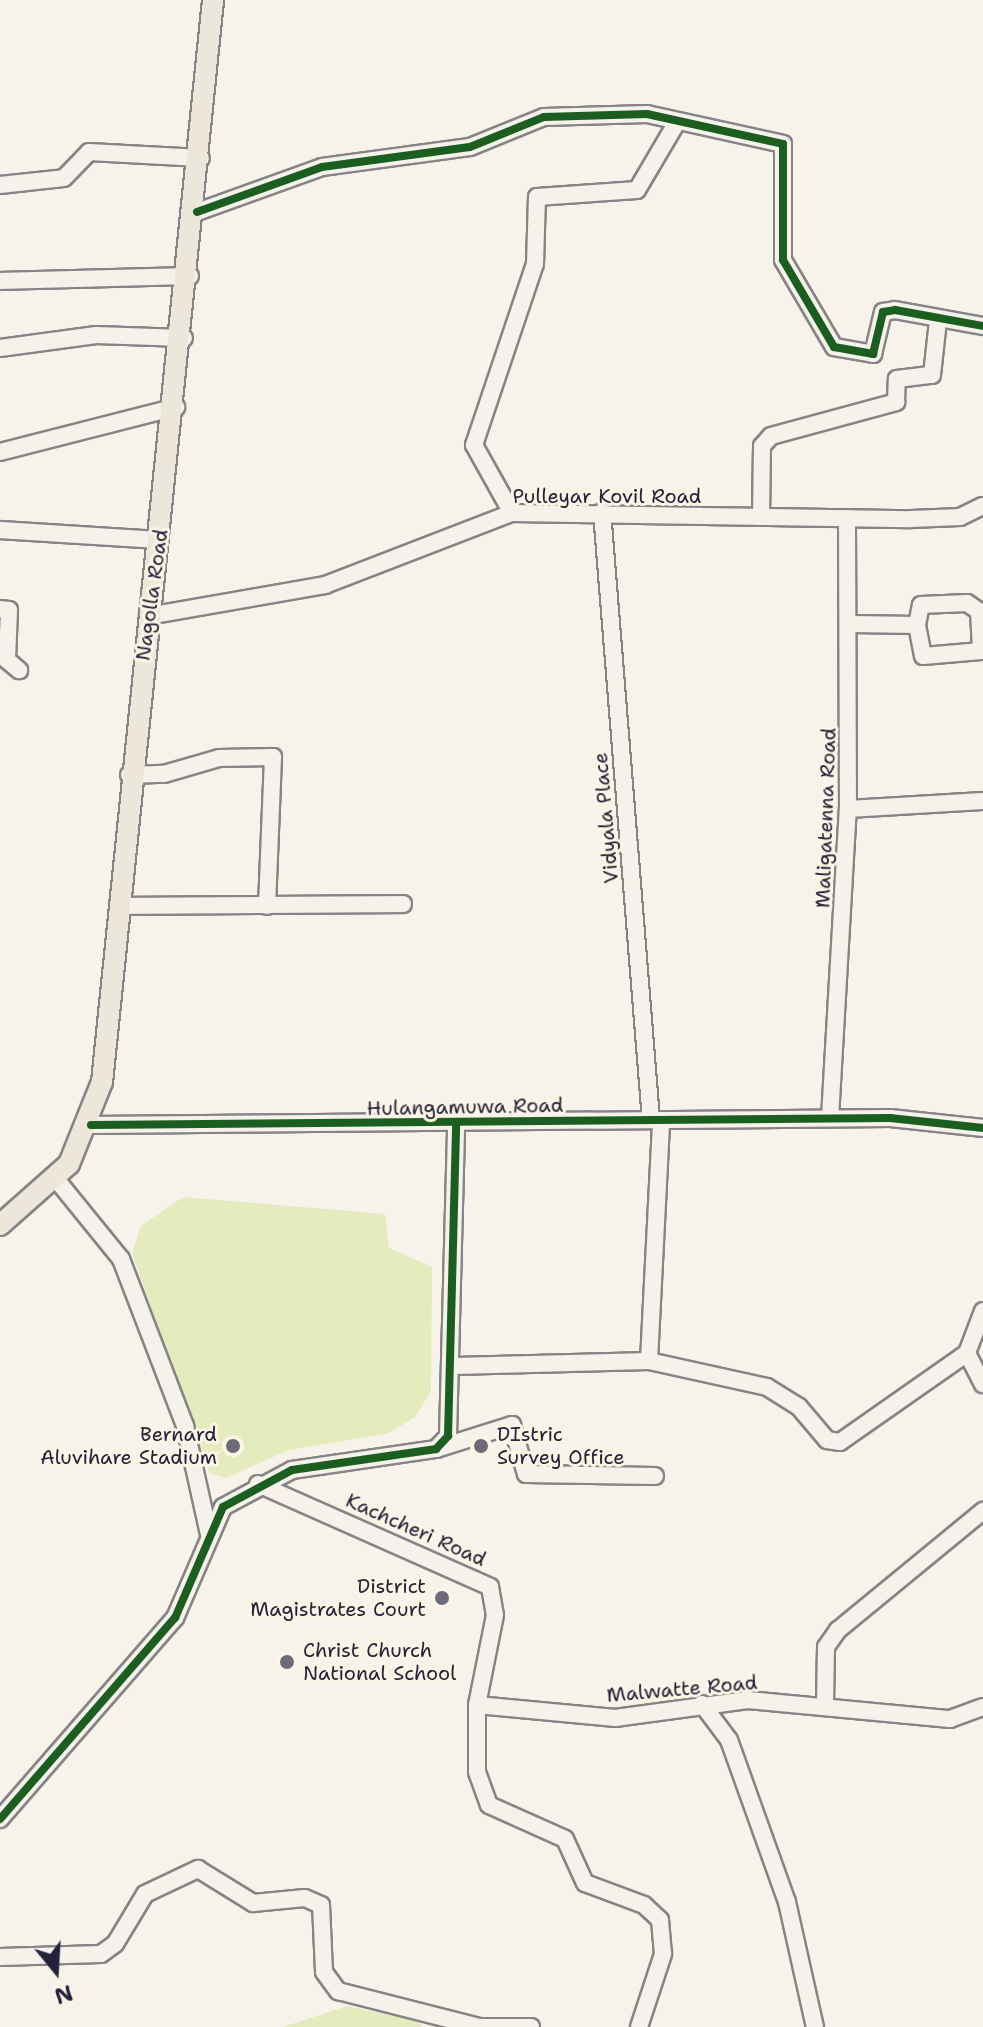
<!DOCTYPE html>
<style>
body{margin:0}
#map{position:relative;width:983px;height:2027px;overflow:hidden;background:#f7f3ea;font-family:"Shantell Sans",sans-serif}
div>[style]{position:absolute}
.green>*{inset:0;background:#e4ebbd}
.roads{filter:drop-shadow(2px 0 #868485) drop-shadow(-2px 0 #868485) drop-shadow(0 2px #868485) drop-shadow(0 -2px #868485)}
.minor>*{height:16px;margin:-8px;padding:0 8px;transform-origin:8px;border-radius:8px;background:#f5f2ec}
.major>*{height:20px;margin:-10px;padding:0 10px;transform-origin:10px;border-radius:10px;background:#ece7da}
.cycleway>*{height:8px;margin:-4px;padding:0 4px;transform-origin:4px;border-radius:4px;background:#1b5e20}
.dots>*{width:22px;height:22px;translate:-50% -50%;box-sizing:border-box;border:4px solid #fcf5e5;border-radius:50%}
span{translate:-50% -50%;white-space:nowrap;text-align:center;line-height:1.15;-webkit-text-stroke:6px #fcf5e5;paint-order:stroke}
.street-label{font-size:20px;color:#22223b}
.poi-label{font-size:20px;color:#22223b}
.right{translate:-100% -50%;text-align:right}
.left{translate:0 -50%;text-align:left}
.north{position:absolute;left:16px;top:1931px;width:80px;height:80px;-webkit-text-stroke:6px #fcf5e5;paint-order:stroke;rotate:162deg;font-size:22px;font-weight:700;line-height:32px;text-align:center;color:#22223b}
.north::after{content:'';display:block;margin:auto;width:28px;height:36px;background:#22223b;clip-path:polygon(50% 0,100% 100%,50% 72%,0 100%)}
</style>
<div id="map">
<div class="green">
<i style="clip-path:polygon(183px 1197px,385px 1214px,389px 1248px,432px 1267px,431px 1391px,415px 1417px,389px 1433px,289px 1450px,226px 1478px,209px 1473px,132px 1253px,141px 1226px)"></i>
<i style="clip-path:polygon(347px 2006px,417px 2021px,422px 2027px,283px 2027px)"></i>
</div>
<div class="roads">
<div class="minor">
<i style="left:0;top:185px;width:64px;rotate:-6.2deg"></i>
<i style="left:64px;top:178px;width:36px;rotate:-46deg"></i>
<i style="left:89px;top:152px;width:112px;rotate:3.1deg"></i>
<i style="left:197px;top:212px;width:133px;rotate:-19.8deg"></i>
<i style="left:322px;top:167px;width:149px;rotate:-7.7deg"></i>
<i style="left:470px;top:147px;width:80px;rotate:-22.1deg"></i>
<i style="left:544px;top:117px;width:103px;rotate:-1.7deg"></i>
<i style="left:647px;top:114px;width:139px;rotate:12.4deg"></i>
<i style="left:783px;top:144px;width:116px;rotate:90deg"></i>
<i style="left:783px;top:260px;width:101px;rotate:59.6deg"></i>
<i style="left:834px;top:347px;width:40px;rotate:10deg"></i>
<i style="left:873px;top:354px;width:43px;rotate:-76.6deg"></i>
<i style="left:883px;top:312px;width:12px;rotate:-9deg"></i>
<i style="left:895px;top:310px;width:89px;rotate:10.3deg"></i>
<i style="left:0;top:281px;width:190px;rotate:-1.5deg"></i>
<i style="left:0;top:348px;width:97px;rotate:-7.7deg"></i>
<i style="left:96px;top:335px;width:88px;rotate:2deg"></i>
<i style="left:0;top:452px;width:182px;rotate:-14.3deg"></i>
<i style="left:602px;top:512px;width:610px;rotate:85.39deg"></i>
<i style="left:512px;top:513px;width:78px;rotate:-119.2deg"></i>
<i style="left:474px;top:445px;width:191px;rotate:-71.4deg"></i>
<i style="left:535px;top:264px;width:67px;rotate:-88.3deg"></i>
<i style="left:537px;top:197px;width:100px;rotate:-4deg"></i>
<i style="left:637px;top:190px;width:79px;rotate:-59.5deg"></i>
<i style="left:761px;top:517px;width:71px;rotate:-89.2deg"></i>
<i style="left:762px;top:446px;width:13px;rotate:-48deg"></i>
<i style="left:771px;top:436px;width:130px;rotate:-15.2deg"></i>
<i style="left:896px;top:402px;width:23px;rotate:-88deg"></i>
<i style="left:897px;top:379px;width:35px;rotate:-7deg"></i>
<i style="left:932px;top:375px;width:54px;rotate:-83.7deg"></i>
<i style="left:0;top:530px;width:159px;rotate:3.6deg"></i>
<i style="left:0;top:609px;width:9px;rotate:6deg"></i>
<i style="left:9px;top:610px;width:50px;rotate:92.3deg"></i>
<i style="left:7px;top:660px;width:16px;rotate:40deg"></i>
<i style="left:148px;top:616px;width:180px;rotate:-9.9deg"></i>
<i style="left:325px;top:585px;width:200px;rotate:-21.1deg"></i>
<i style="left:512px;top:513px;width:399px;rotate:0.9deg"></i>
<i style="left:911px;top:519px;width:49px;rotate:-2.3deg"></i>
<i style="left:960px;top:517px;width:25px;rotate:-26deg"></i>
<i style="left:852px;top:624px;width:65px;rotate:0.9deg"></i>
<i style="left:917px;top:625px;width:20px;rotate:-79deg"></i>
<i style="left:921px;top:605px;width:46px;rotate:-2.5deg"></i>
<i style="left:967px;top:603px;width:14px;rotate:34deg"></i>
<i style="left:979px;top:611px;width:40px;rotate:87.1deg"></i>
<i style="left:981px;top:651px;width:58px;rotate:175.1deg"></i>
<i style="left:923px;top:656px;width:32px;rotate:-101deg"></i>
<i style="left:129px;top:775px;width:35px;rotate:-2deg"></i>
<i style="left:164px;top:774px;width:57px;rotate:-16.2deg"></i>
<i style="left:219px;top:758px;width:54px;rotate:-1.1deg"></i>
<i style="left:273px;top:757px;width:149px;rotate:92.3deg"></i>
<i style="left:848px;top:809px;width:135px;rotate:-3.4deg"></i>
<i style="left:118px;top:906px;width:285px;rotate:-0.4deg"></i>
<i style="left:830px;top:1118px;width:310px;rotate:-86.7deg"></i>
<i style="left:848px;top:809px;width:291px;rotate:-90.2deg"></i>
<i style="left:91px;top:1125px;width:799px;rotate:-0.5deg"></i>
<i style="left:890px;top:1118px;width:94px;rotate:6.1deg"></i>
<i style="left:56px;top:1179px;width:103px;rotate:50.9deg"></i>
<i style="left:121px;top:1259px;width:179px;rotate:69deg"></i>
<i style="left:185px;top:1426px;width:111px;rotate:77.5deg"></i>
<i style="left:967px;top:1353px;width:35px;rotate:63deg"></i>
<i style="left:649px;top:1361px;width:241px;rotate:-87.1deg"></i>
<i style="left:454px;top:1366px;width:195px;rotate:-1.5deg"></i>
<i style="left:649px;top:1361px;width:121px;rotate:12.4deg"></i>
<i style="left:767px;top:1387px;width:38px;rotate:32deg"></i>
<i style="left:799px;top:1407px;width:43px;rotate:49.7deg"></i>
<i style="left:827px;top:1440px;width:13px;rotate:9deg"></i>
<i style="left:840px;top:1442px;width:155px;rotate:-35deg"></i>
<i style="left:967px;top:1353px;width:45px;rotate:-69.1deg"></i>
<i style="left:436px;top:1449px;width:80px;rotate:-17.5deg"></i>
<i style="left:512px;top:1425px;width:51px;rotate:74.1deg"></i>
<i style="left:526px;top:1474px;width:129px;rotate:0.9deg"></i>
<i style="left:258px;top:1484px;width:254px;rotate:23.9deg"></i>
<i style="left:490px;top:1587px;width:28px;rotate:80deg"></i>
<i style="left:495px;top:1615px;width:92px;rotate:101.3deg"></i>
<i style="left:477px;top:1705px;width:67px;rotate:90deg"></i>
<i style="left:477px;top:1772px;width:35px;rotate:70deg"></i>
<i style="left:489px;top:1805px;width:83px;rotate:24.1deg"></i>
<i style="left:565px;top:1839px;width:48px;rotate:65.6deg"></i>
<i style="left:585px;top:1883px;width:63px;rotate:20.4deg"></i>
<i style="left:644px;top:1905px;width:22px;rotate:43deg"></i>
<i style="left:660px;top:1920px;width:34px;rotate:85deg"></i>
<i style="left:663px;top:1954px;width:77px;rotate:108.2deg"></i>
<i style="left:702px;top:1704px;width:45px;rotate:53.1deg"></i>
<i style="left:729px;top:1740px;width:172px;rotate:70.3deg"></i>
<i style="left:787px;top:1902px;width:128px;rotate:77.4deg"></i>
<i style="left:825px;top:1704px;width:57px;rotate:-89deg"></i>
<i style="left:826px;top:1647px;width:21px;rotate:-55deg"></i>
<i style="left:838px;top:1630px;width:188px;rotate:-39.4deg"></i>
<i style="left:477px;top:1705px;width:139px;rotate:5.4deg"></i>
<i style="left:615px;top:1718px;width:134px;rotate:-7.7deg"></i>
<i style="left:748px;top:1700px;width:203px;rotate:5.4deg"></i>
<i style="left:950px;top:1719px;width:35px;rotate:-20deg"></i>
<i style="left:0;top:1819px;width:267px;rotate:-49deg"></i>
<i style="left:175px;top:1618px;width:121px;rotate:-66.6deg"></i>
<i style="left:223px;top:1507px;width:78px;rotate:-28.2deg"></i>
<i style="left:292px;top:1470px;width:146px;rotate:-8.3deg"></i>
<i style="left:436px;top:1449px;width:18px;rotate:-47deg"></i>
<i style="left:448px;top:1436px;width:312px;rotate:-88.5deg"></i>
<i style="left:0;top:1957px;width:101px;rotate:-1.7deg"></i>
<i style="left:101px;top:1954px;width:17px;rotate:-36deg"></i>
<i style="left:115px;top:1944px;width:58px;rotate:-59deg"></i>
<i style="left:145px;top:1894px;width:59px;rotate:-25.3deg"></i>
<i style="left:198px;top:1869px;width:65px;rotate:31.7deg"></i>
<i style="left:253px;top:1903px;width:52px;rotate:-5.5deg"></i>
<i style="left:305px;top:1898px;width:17px;rotate:24deg"></i>
<i style="left:321px;top:1905px;width:67px;rotate:87.4deg"></i>
<i style="left:324px;top:1972px;width:24px;rotate:54deg"></i>
<i style="left:338px;top:1991px;width:146px;rotate:14.3deg"></i>
<i style="left:479px;top:2027px;width:52px"></i>
</div>
<div class="major">
<i style="left:0;top:1225px;width:92px;rotate:-41.5deg"></i>
<i style="left:69px;top:1164px;width:88px;rotate:-68.1deg"></i>
<i style="left:102px;top:1082px;width:1088px;rotate:-84.14deg"></i>
</div>
</div>
<div class="cycleway">
<i style="left:197px;top:212px;width:133px;rotate:-19.8deg"></i>
<i style="left:322px;top:167px;width:149px;rotate:-7.7deg"></i>
<i style="left:470px;top:147px;width:80px;rotate:-22.1deg"></i>
<i style="left:544px;top:117px;width:103px;rotate:-1.7deg"></i>
<i style="left:647px;top:114px;width:139px;rotate:12.4deg"></i>
<i style="left:783px;top:144px;width:116px;rotate:90deg"></i>
<i style="left:783px;top:260px;width:101px;rotate:59.6deg"></i>
<i style="left:834px;top:347px;width:40px;rotate:10deg"></i>
<i style="left:873px;top:354px;width:43px;rotate:-76.6deg"></i>
<i style="left:883px;top:312px;width:12px;rotate:-9deg"></i>
<i style="left:895px;top:310px;width:89px;rotate:10.3deg"></i>
<i style="left:91px;top:1125px;width:799px;rotate:-0.5deg"></i>
<i style="left:890px;top:1118px;width:94px;rotate:6.1deg"></i>
<i style="left:0;top:1819px;width:267px;rotate:-49deg"></i>
<i style="left:175px;top:1618px;width:121px;rotate:-66.6deg"></i>
<i style="left:223px;top:1507px;width:78px;rotate:-28.2deg"></i>
<i style="left:292px;top:1470px;width:146px;rotate:-8.3deg"></i>
<i style="left:436px;top:1449px;width:18px;rotate:-47deg"></i>
<i style="left:448px;top:1436px;width:312px;rotate:-88.5deg"></i>
</div>
<div class="dots">
<i style="left:233px;top:1446px;background:#6d6b78"></i>
<i style="left:481px;top:1446px;background:#6d6b78"></i>
<i style="left:442px;top:1598px;background:#6d6b78"></i>
<i style="left:287px;top:1662px;background:#6d6b78"></i>
</div>
<div class="street-label">
<span style="left:607px;top:496px">Pulleyar Kovil Road</span>
<span style="left:152px;top:595px;rotate:-82deg">Nagolla Road</span>
<span style="left:606px;top:818px;rotate:-95deg">Vidyala Place</span>
<span style="left:826px;top:818px;rotate:-88deg">Maligatenna Road</span>
<span style="left:465px;top:1107px;rotate:-1deg">Hulangamuwa Road</span>
<span style="left:416px;top:1530px;rotate:24deg">Kachcheri Road</span>
<span style="left:682px;top:1689px;rotate:-5deg">Malwatte Road</span>
</div>
<div class="poi-label">
<span class="right" style="left:217px;top:1446px">Bernard<br>Aluvihare Stadium</span>
<span class="left" style="left:497px;top:1446px">DIstric<br>Survey Office</span>
<span class="right" style="left:426px;top:1598px">District<br>Magistrates Court</span>
<span class="left" style="left:303px;top:1662px">Christ Church<br>National School</span>
</div>
<div class="north">N</div>
</div>
